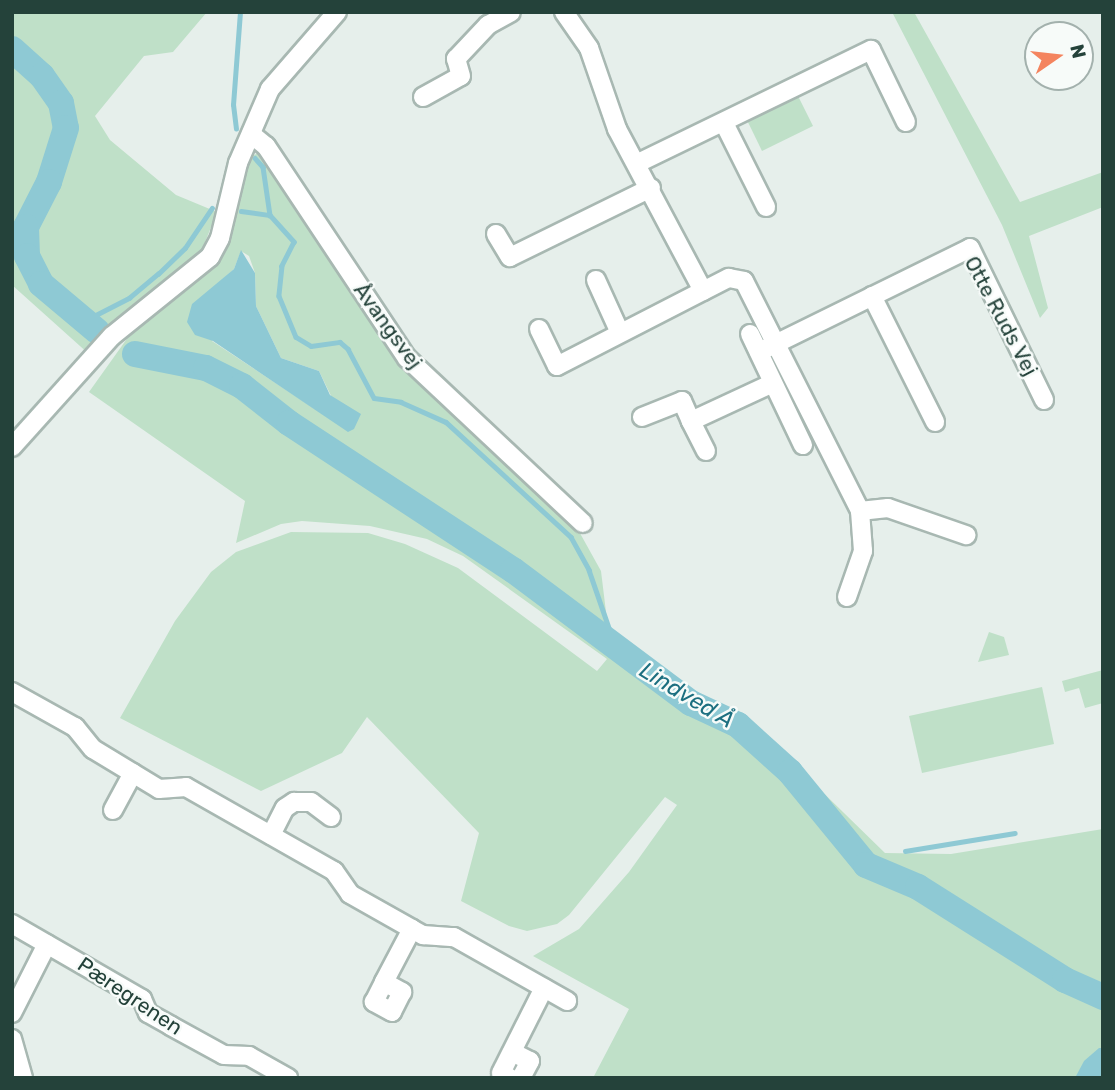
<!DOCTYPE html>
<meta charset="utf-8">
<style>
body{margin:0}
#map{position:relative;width:1115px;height:1090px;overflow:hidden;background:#e6efeb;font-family:Rubik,sans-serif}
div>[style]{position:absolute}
.green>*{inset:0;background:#bfe0c8}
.water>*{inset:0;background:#8ec9d4}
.stream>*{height:4.5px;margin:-2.25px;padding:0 2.25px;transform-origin:2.25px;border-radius:2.25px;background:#8ec9d4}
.river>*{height:26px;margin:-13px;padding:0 13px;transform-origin:13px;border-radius:13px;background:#8ec9d4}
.roads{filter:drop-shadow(2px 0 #a8b8b2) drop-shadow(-2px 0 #a8b8b2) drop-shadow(0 2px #a8b8b2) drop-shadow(0 -2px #a8b8b2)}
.minor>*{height:18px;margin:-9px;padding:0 9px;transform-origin:9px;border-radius:9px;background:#fff}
span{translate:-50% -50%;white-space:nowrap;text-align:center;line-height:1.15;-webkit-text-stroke:5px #f7fbf9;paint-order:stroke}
.street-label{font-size:21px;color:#24423a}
.water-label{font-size:23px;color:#1c6f80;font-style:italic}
.frame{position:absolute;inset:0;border:14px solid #24423a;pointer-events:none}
.north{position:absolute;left:1024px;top:21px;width:70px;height:70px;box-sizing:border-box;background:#f7fbf9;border:2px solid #a3b1ad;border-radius:50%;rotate:76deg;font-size:19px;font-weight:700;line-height:28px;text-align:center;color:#24423a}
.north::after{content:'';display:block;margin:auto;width:24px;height:32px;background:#f4845f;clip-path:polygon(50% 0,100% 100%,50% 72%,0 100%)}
</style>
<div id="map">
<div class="green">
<i style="clip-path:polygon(12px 12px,207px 12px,173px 52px,144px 56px,95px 116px,110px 140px,176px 195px,217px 212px,202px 250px,147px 295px,90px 355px,12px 285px)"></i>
<i style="clip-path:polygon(892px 12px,914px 12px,1020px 202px,1103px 172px,1103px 207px,1029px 236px,1048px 308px,1040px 318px,1002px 225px)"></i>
<i style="clip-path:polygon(796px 92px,813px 126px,762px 151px,745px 116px)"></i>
<i style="clip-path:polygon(evenodd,258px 153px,406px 362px,576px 526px,601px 571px,611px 653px,721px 727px,762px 733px,885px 853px,951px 854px,1103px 829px,1103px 1048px,1075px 1078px,593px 1078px,629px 1009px,533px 956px,579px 929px,629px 872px,677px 805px,665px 797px,569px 915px,557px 924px,527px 931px,509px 926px,461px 901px,479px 833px,367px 717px,342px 753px,261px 791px,120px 718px,175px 621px,211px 572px,236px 552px,291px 532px,368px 533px,405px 544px,458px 568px,597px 671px,607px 659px,463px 556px,427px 539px,370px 526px,302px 521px,281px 524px,236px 543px,245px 501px,89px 392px,141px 319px,214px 264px,247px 159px,258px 153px,241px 251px,249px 256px,255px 273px,256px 306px,281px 358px,319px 371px,348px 431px,212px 341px,221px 281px,234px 269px,241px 251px)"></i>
<i style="clip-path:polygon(989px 632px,1004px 637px,1009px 655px,978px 662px)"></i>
<i style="clip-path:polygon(1103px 670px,1103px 703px,1085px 708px,1079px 688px,1065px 692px,1062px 681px)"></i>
<i style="clip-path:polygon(1042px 687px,1054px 744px,922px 773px,909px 716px)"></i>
</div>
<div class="water">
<i style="clip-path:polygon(241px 250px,255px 273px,256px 306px,281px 358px,319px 371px,330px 395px,361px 414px,354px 429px,348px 432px,213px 341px,195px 335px,187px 322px,192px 304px,234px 269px)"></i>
<i style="clip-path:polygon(1099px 1048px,1103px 1048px,1103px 1078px,1075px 1078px,1084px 1061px)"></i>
</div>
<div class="stream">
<i style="left:236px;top:129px;width:24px;rotate:-97deg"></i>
<i style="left:233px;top:105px;width:93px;rotate:-85.7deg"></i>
<i style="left:255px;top:158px;width:12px;rotate:48deg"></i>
<i style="left:263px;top:167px;width:49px;rotate:81.7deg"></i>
<i style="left:241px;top:211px;width:29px;rotate:8deg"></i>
<i style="left:270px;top:215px;width:36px;rotate:48deg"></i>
<i style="left:294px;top:242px;width:27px;rotate:117deg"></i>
<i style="left:282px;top:266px;width:30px;rotate:96deg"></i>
<i style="left:279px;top:296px;width:44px;rotate:67.5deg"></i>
<i style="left:296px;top:337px;width:17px;rotate:31deg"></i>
<i style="left:311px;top:346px;width:29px;rotate:-8deg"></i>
<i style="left:340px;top:342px;width:11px;rotate:41deg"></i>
<i style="left:348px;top:349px;width:55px;rotate:62deg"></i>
<i style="left:374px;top:398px;width:27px;rotate:8deg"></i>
<i style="left:401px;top:402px;width:49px;rotate:24deg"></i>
<i style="left:446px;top:422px;width:170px;rotate:42.6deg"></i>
<i style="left:571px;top:537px;width:38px;rotate:61deg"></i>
<i style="left:589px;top:570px;width:86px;rotate:70.9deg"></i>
<i style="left:84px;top:321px;width:51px;rotate:-27.1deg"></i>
<i style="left:129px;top:298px;width:38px;rotate:-40deg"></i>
<i style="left:158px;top:274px;width:37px;rotate:-44deg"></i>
<i style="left:185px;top:248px;width:48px;rotate:-56deg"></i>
<i style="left:905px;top:851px;width:111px;rotate:-9.3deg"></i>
</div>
<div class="river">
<i style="left:12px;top:49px;width:40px;rotate:42deg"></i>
<i style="left:42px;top:76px;width:33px;rotate:55deg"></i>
<i style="left:61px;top:103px;width:25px;rotate:79deg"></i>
<i style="left:66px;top:128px;width:57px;rotate:107.5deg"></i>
<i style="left:49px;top:182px;width:51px;rotate:117.1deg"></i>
<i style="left:26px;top:227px;width:29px;rotate:88deg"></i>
<i style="left:27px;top:256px;width:31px;rotate:63deg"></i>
<i style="left:41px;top:284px;width:73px;rotate:40deg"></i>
<i style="left:135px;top:354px;width:72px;rotate:11.2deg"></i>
<i style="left:206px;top:368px;width:40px;rotate:26.6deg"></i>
<i style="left:242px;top:386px;width:60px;rotate:38.2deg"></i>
<i style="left:289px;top:423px;width:268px;rotate:33.3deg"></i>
<i style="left:513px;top:570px;width:222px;rotate:36.8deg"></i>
<i style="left:691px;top:703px;width:52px;rotate:25.1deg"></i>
<i style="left:738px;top:725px;width:70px;rotate:42.1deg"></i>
<i style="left:790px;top:772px;width:120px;rotate:50.7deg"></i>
<i style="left:866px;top:865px;width:56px;rotate:22.9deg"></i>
<i style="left:918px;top:887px;width:174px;rotate:32.3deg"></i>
<i style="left:1065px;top:980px;width:42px;rotate:24.1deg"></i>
</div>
<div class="roads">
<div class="minor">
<i style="left:564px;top:12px;width:44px;rotate:55.2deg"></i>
<i style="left:589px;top:48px;width:86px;rotate:70.9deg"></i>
<i style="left:617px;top:129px;width:183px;rotate:62deg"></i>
<i style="left:703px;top:291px;width:29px;rotate:-27deg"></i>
<i style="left:729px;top:278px;width:15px;rotate:11deg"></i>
<i style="left:744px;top:281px;width:258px;rotate:63.2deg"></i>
<i style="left:860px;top:511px;width:28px;rotate:-6deg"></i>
<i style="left:888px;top:508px;width:83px;rotate:19.1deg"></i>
<i style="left:423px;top:97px;width:43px;rotate:-28.9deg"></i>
<i style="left:461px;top:76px;width:18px;rotate:-106deg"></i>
<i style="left:456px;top:59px;width:47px;rotate:-46.7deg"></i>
<i style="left:488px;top:25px;width:26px;rotate:-29deg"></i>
<i style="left:724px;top:123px;width:94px;rotate:63.4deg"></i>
<i style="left:251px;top:134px;width:19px;rotate:39deg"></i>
<i style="left:266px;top:146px;width:255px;rotate:56.4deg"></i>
<i style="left:407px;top:358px;width:241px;rotate:43.2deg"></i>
<i style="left:638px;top:163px;width:259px;rotate:-25.9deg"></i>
<i style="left:871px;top:50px;width:80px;rotate:64.1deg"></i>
<i style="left:496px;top:234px;width:27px;rotate:59deg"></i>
<i style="left:510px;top:257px;width:157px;rotate:-26.1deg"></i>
<i style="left:596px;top:280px;width:58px;rotate:65.6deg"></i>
<i style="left:872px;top:296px;width:141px;rotate:63.4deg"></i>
<i style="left:539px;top:329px;width:41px;rotate:64.1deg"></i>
<i style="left:557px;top:366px;width:164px;rotate:-27.2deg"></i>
<i style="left:750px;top:334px;width:123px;rotate:64.5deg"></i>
<i style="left:759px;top:352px;width:235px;rotate:-26.2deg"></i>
<i style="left:970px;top:248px;width:169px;rotate:64deg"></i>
<i style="left:642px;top:417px;width:43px;rotate:-21.8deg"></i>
<i style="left:682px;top:401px;width:22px;rotate:66deg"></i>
<i style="left:12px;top:447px;width:149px;rotate:-48deg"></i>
<i style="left:112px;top:336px;width:126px;rotate:-38.9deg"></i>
<i style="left:210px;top:257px;width:21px;rotate:-62deg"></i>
<i style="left:220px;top:238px;width:77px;rotate:-76.5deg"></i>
<i style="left:238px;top:163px;width:81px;rotate:-66.6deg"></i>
<i style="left:270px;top:89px;width:102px;rotate:-49deg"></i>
<i style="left:706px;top:451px;width:34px;rotate:-117deg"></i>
<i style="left:691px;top:421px;width:90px;rotate:-24.9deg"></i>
<i style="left:847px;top:597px;width:49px;rotate:-70.8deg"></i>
<i style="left:863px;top:551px;width:40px;rotate:-94.3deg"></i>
<i style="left:12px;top:692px;width:72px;rotate:29.1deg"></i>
<i style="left:75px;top:727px;width:28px;rotate:51deg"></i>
<i style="left:93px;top:749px;width:77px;rotate:31.2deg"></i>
<i style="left:159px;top:789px;width:27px;rotate:-4deg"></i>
<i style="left:186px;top:787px;width:170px;rotate:29.6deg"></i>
<i style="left:334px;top:871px;width:28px;rotate:55deg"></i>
<i style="left:350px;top:894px;width:71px;rotate:29.4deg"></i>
<i style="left:412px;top:929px;width:13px;rotate:29deg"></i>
<i style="left:423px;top:935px;width:31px;rotate:4deg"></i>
<i style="left:454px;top:937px;width:130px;rotate:29.5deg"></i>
<i style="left:113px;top:810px;width:42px;rotate:-61.6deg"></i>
<i style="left:271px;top:835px;width:30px;rotate:-63deg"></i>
<i style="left:285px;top:808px;width:11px;rotate:-34deg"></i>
<i style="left:294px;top:802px;width:17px"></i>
<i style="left:311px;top:802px;width:25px;rotate:37deg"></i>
<i style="left:12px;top:924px;width:150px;rotate:30deg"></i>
<i style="left:142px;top:999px;width:15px;rotate:67deg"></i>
<i style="left:148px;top:1013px;width:26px;rotate:29deg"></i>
<i style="left:171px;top:1026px;width:60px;rotate:28.7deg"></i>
<i style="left:224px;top:1055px;width:25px;rotate:2deg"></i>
<i style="left:249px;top:1056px;width:45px;rotate:29.4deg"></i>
<i style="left:384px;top:982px;width:21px;rotate:29deg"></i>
<i style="left:402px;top:992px;width:22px;rotate:117deg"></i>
<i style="left:392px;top:1012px;width:21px;rotate:-151deg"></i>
<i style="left:374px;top:1002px;width:22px;rotate:-63deg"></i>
<i style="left:384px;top:982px;width:60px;rotate:-62.2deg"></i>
<i style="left:12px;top:1013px;width:77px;rotate:-63.1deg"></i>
<i style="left:12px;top:1039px;width:41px;rotate:74.2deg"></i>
<i style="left:512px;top:1052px;width:20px;rotate:27deg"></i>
<i style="left:530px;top:1061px;width:19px;rotate:118deg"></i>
<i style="left:510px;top:1078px;width:10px;rotate:-151deg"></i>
<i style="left:501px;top:1073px;width:95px;rotate:-63.2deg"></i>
</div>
</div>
<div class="street-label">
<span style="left:1001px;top:316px;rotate:62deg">Otte Ruds Vej</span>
<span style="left:388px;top:326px;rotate:54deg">Åvangsvej</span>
<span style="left:130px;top:996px;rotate:34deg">Pæregrenen</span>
</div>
<div class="water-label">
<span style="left:687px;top:695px;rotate:31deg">Lindved Å</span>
</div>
<div class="frame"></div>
<div class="north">N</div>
</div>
